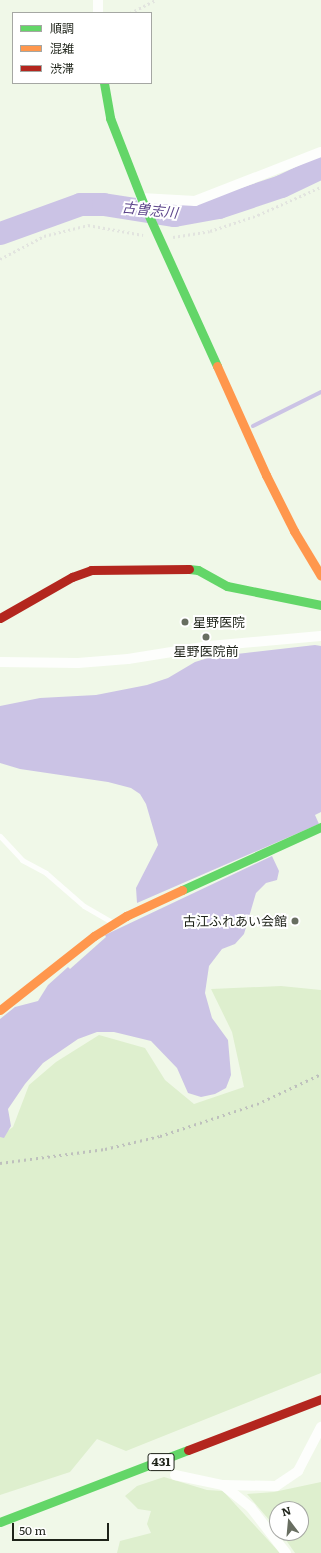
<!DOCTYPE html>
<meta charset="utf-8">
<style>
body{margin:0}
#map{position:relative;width:321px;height:1553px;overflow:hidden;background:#f0f8e8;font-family:Literata,"Noto Sans JP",serif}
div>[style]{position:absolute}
.green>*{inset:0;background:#deefce}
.water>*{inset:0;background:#cbc3e5}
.stream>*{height:4px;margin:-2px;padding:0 2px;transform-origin:2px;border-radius:2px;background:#cbc3e5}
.river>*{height:23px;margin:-11.5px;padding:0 11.5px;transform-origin:11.5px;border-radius:11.5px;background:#cbc3e5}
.path>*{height:2.5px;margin-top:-1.25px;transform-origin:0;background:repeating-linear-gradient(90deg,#e2e4df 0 2px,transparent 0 5px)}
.lane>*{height:5px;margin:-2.5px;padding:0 2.5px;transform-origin:2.5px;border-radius:2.5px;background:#fdfefc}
.street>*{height:10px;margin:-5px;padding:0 5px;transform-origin:5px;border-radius:5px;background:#fdfefc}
.fast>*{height:9px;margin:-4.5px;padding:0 4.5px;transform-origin:4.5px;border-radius:4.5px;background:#63d668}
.slow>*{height:9px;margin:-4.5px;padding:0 4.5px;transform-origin:4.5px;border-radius:4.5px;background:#ff974d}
.jam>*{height:9px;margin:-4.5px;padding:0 4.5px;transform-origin:4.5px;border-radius:4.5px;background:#b3261e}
.rail>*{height:3px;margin-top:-1.5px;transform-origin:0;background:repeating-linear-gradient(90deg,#bec0bd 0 2px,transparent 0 6px)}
.dots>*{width:11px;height:11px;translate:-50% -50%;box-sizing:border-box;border:2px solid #fff;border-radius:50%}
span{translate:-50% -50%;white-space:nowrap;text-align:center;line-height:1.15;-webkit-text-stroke:4px #fff;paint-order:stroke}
.shield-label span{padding:1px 3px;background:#fff;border:1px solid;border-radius:3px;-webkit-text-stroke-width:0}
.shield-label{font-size:12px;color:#1e2319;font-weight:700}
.poi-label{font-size:13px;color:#1e2319}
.left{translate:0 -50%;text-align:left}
.right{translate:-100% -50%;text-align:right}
.water-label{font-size:14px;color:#5d468b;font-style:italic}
.legend{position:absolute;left:12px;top:12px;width:140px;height:72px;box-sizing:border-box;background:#fff;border:1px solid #a5a7a3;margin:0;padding:5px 7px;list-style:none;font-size:12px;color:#1e2319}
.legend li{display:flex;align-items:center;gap:8px;height:20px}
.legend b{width:20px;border:1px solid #a5a7a3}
.north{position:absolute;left:269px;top:1501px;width:40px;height:40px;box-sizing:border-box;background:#fff;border:1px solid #a5a7a3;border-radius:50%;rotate:344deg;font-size:11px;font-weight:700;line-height:16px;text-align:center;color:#1e2319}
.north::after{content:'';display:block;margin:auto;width:14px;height:18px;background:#686e61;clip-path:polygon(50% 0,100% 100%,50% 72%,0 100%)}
.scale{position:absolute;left:12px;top:1523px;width:97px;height:18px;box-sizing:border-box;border:2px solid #1e2319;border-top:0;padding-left:5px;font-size:12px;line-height:14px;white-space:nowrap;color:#1e2319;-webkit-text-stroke:3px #fff;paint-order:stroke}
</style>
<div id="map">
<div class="green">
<i style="clip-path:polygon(281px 986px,321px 990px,321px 1373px,126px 1451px,97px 1439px,70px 1472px,0 1495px,0 1136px,13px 1127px,29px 1085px,56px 1062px,99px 1035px,145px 1048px,165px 1080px,194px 1104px,244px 1087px,232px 1032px,211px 989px)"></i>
<i style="clip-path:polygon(164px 1477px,207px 1490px,223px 1491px,280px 1553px,117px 1553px,120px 1541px,151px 1533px,147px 1524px,151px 1511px,138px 1509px,125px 1496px,137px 1486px)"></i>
<i style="clip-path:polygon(321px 1482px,321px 1553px,295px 1553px,281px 1533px,301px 1533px,301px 1509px,277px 1509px,277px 1529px,247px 1494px,274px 1492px)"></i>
</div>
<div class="water">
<i style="clip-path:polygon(315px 645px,321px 646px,321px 812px,315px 815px,319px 824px,137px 903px,136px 888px,158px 845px,146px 804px,140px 794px,131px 788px,108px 782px,20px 769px,0 763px,0 706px,40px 698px,96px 695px,147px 685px,168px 678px,195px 662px,211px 657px)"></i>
<i style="clip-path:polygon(272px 856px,279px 871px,277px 880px,266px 883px,256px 893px,244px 934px,235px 944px,222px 949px,209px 966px,205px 993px,212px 1018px,228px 1040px,231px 1075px,226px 1088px,215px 1094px,201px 1097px,188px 1093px,177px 1068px,151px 1041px,114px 1032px,97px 1032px,78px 1039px,43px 1063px,25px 1084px,8px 1109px,11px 1126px,4px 1138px,0 1137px,0 1019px,15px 1007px,38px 1001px,48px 985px,68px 967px,70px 969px,106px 937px,105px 935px)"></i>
</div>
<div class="stream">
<i style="left:253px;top:426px;width:76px;rotate:-26.6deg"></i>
</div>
<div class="river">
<i style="left:0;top:233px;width:85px;rotate:-19.9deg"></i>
<i style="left:80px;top:204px;width:23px"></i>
<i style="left:103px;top:204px;width:72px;rotate:8.8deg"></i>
<i style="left:174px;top:215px;width:45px;rotate:-10.3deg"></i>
<i style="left:218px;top:207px;width:66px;rotate:-18.4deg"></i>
<i style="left:281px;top:186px;width:44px;rotate:-25.4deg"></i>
</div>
<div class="path">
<i style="left:130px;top:13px;width:29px;rotate:-27deg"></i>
<i style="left:173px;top:237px;width:37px;rotate:-9deg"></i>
<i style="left:210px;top:231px;width:51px;rotate:-18.4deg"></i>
<i style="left:258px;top:215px;width:69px;rotate:-24deg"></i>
<i style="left:0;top:259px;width:50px;rotate:-27.6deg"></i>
<i style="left:44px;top:236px;width:45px;rotate:-14deg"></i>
<i style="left:88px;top:225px;width:56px;rotate:10.3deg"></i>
</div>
<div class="lane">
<i style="left:0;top:836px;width:33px;rotate:47deg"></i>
<i style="left:22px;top:860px;width:27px;rotate:28deg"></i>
<i style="left:46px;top:873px;width:50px;rotate:41deg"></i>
<i style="left:84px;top:906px;width:32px;rotate:30deg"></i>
</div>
<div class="street">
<i style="left:98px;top:0;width:13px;rotate:90deg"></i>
<i style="left:141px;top:198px;width:54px;rotate:3.2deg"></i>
<i style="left:195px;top:201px;width:135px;rotate:-21.3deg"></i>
<i style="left:0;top:662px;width:78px;rotate:0.7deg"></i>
<i style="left:78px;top:663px;width:50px;rotate:-4.6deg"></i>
<i style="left:128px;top:659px;width:82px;rotate:-9.1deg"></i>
<i style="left:209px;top:646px;width:112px;rotate:-5.1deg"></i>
<i style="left:175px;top:1475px;width:49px;rotate:11.8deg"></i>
<i style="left:223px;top:1485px;width:53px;rotate:1.1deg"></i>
<i style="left:276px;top:1486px;width:27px;rotate:-34deg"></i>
<i style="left:298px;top:1471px;width:50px;rotate:-62.4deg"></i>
<i style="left:223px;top:1485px;width:36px;rotate:39deg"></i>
<i style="left:251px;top:1508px;width:57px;rotate:52.1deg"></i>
</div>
<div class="fast">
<i style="left:104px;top:83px;width:36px;rotate:80deg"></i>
<i style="left:110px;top:118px;width:93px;rotate:68.7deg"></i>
<i style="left:144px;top:205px;width:177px;rotate:65.6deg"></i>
<i style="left:189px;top:569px;width:9px;rotate:6deg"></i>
<i style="left:198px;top:570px;width:33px;rotate:29deg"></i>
<i style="left:227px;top:586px;width:96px;rotate:11.4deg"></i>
<i style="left:182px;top:890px;width:153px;rotate:-24.4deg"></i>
<i style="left:0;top:1522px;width:201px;rotate:-21deg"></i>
</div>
<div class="slow">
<i style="left:217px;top:366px;width:120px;rotate:65.8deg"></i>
<i style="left:266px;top:475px;width:63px;rotate:63.4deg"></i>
<i style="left:294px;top:531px;width:52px;rotate:59deg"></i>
<i style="left:0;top:1010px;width:120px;rotate:-38.2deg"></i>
<i style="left:94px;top:936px;width:38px;rotate:-32deg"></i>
<i style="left:126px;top:916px;width:62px;rotate:-24.9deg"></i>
</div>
<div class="jam">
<i style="left:0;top:618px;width:83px;rotate:-29.7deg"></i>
<i style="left:72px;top:577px;width:20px;rotate:-20deg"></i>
<i style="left:91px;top:570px;width:98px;rotate:-0.6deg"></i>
<i style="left:188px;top:1450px;width:142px;rotate:-21deg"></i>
</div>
<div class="rail">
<i style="left:0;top:1163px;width:106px;rotate:-7.6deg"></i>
<i style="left:105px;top:1149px;width:57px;rotate:-13.3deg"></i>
<i style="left:160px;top:1136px;width:102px;rotate:-18.3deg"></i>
<i style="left:257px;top:1104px;width:71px;rotate:-25.1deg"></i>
</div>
<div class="dots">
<i style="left:185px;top:622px;background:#686e61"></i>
<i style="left:206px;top:637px;background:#686e61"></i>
<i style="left:295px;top:921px;background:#686e61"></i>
</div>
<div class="shield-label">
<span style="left:161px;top:1462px">431</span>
</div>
<div class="poi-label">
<span class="left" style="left:193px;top:622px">星野医院</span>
<span style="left:206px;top:651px">星野医院前</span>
<span class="right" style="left:287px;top:921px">古江ふれあい会館</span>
</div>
<div class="water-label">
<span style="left:150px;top:209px;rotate:6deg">古曽志川</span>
</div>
<ul class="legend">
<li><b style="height:5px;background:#63d668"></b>順調</li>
<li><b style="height:5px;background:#ff974d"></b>混雑</li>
<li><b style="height:5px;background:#b3261e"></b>渋滞</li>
</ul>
<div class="north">N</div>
<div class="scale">50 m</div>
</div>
